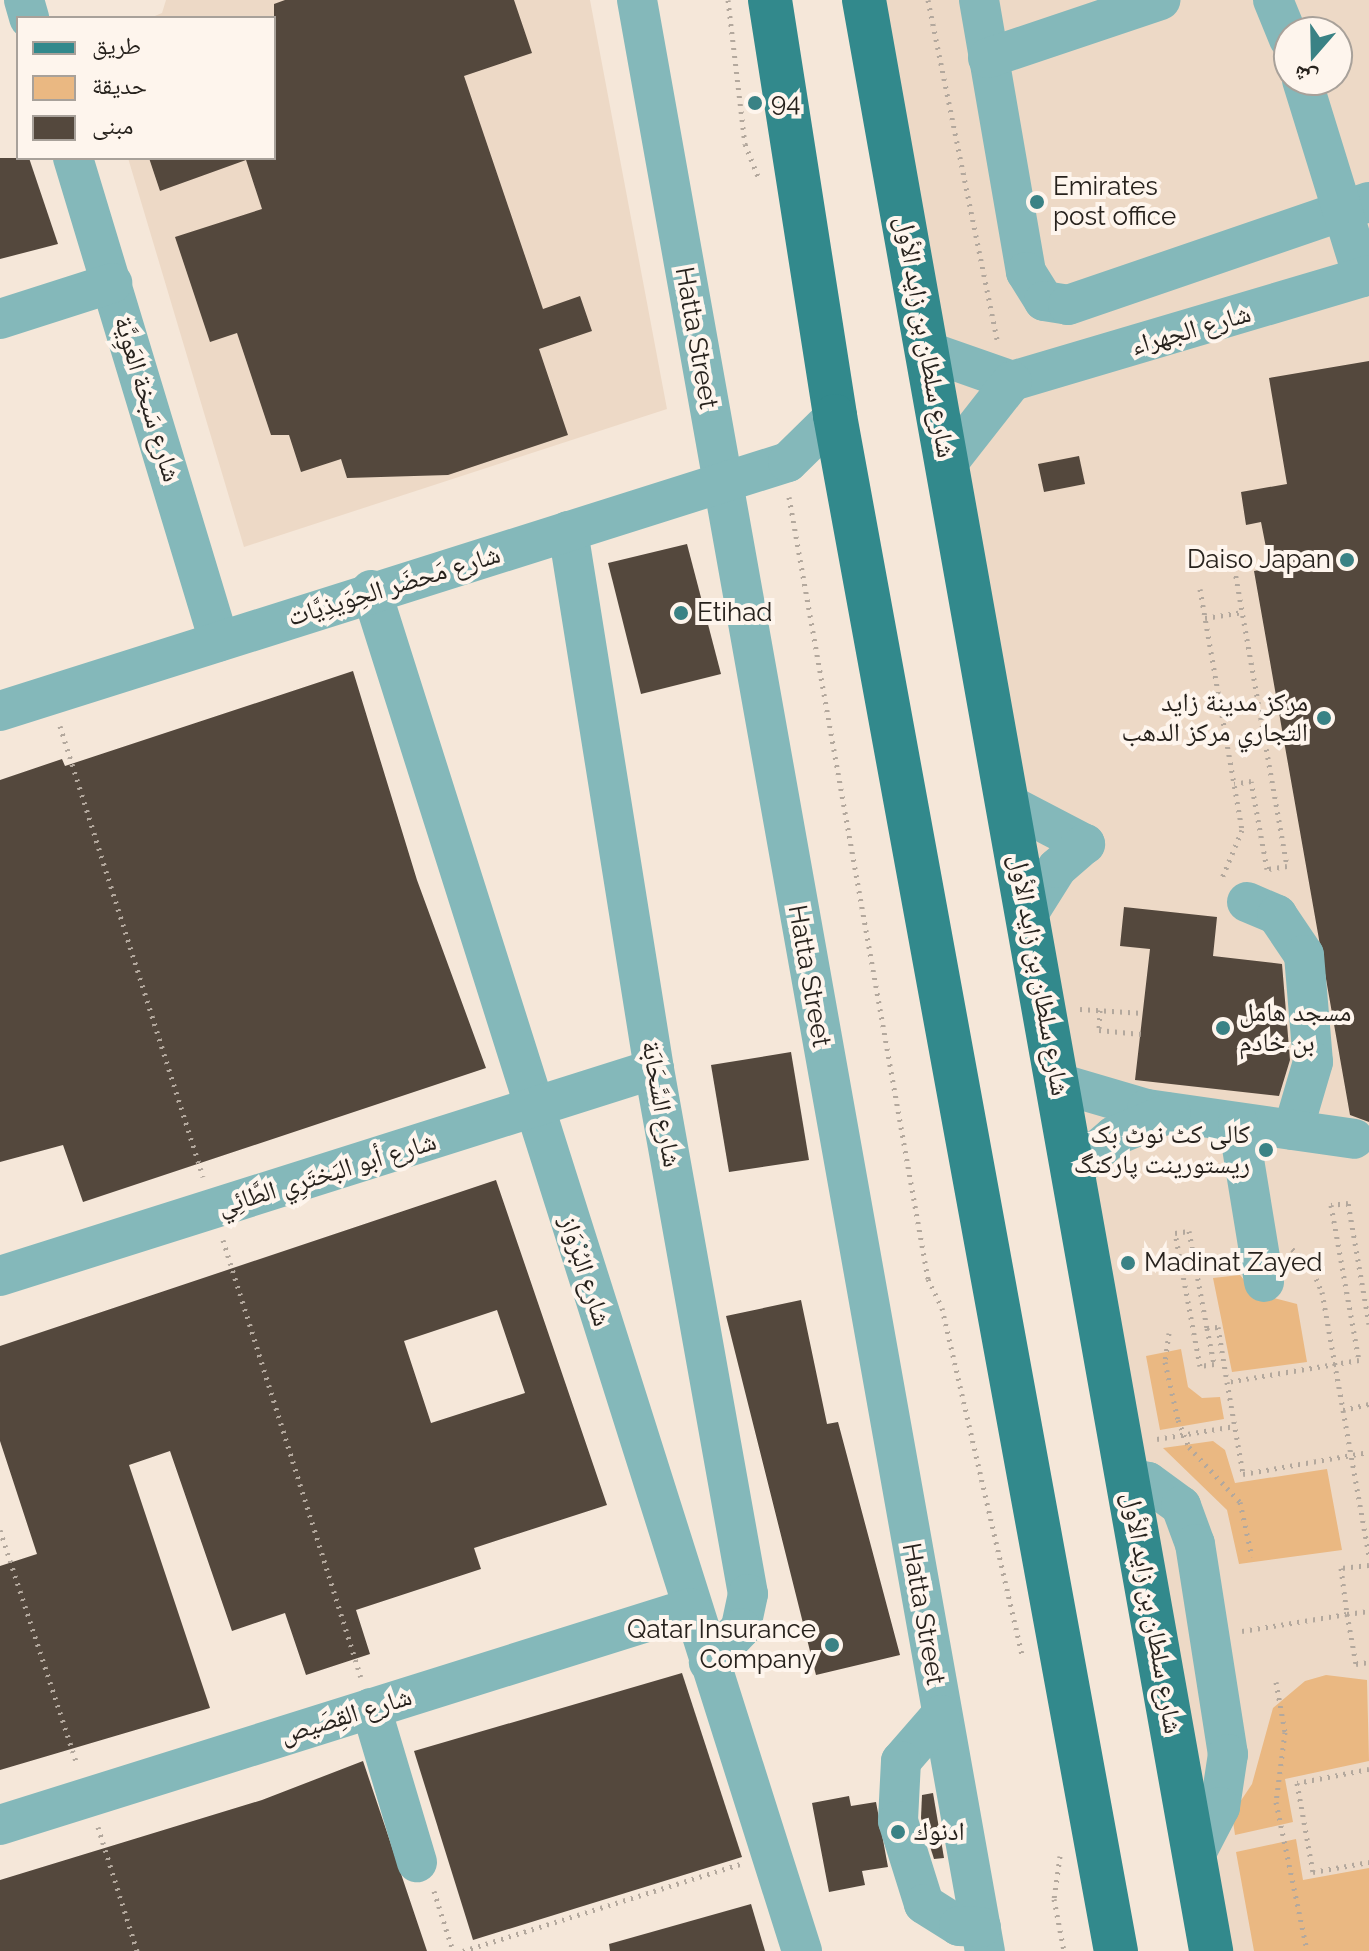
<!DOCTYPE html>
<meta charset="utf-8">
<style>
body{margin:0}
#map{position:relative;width:1369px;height:1951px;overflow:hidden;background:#f5e7d9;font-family:Raleway,"Noto Naskh Arabic",sans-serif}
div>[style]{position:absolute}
.built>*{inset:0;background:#edd9c6}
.green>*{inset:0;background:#eab882}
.building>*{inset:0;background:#54483d}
.path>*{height:5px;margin-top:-2.5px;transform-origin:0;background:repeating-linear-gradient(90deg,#b3a89d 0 2px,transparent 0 8px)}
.minor>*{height:40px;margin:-20px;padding:0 20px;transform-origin:20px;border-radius:20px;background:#84b8ba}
.major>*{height:44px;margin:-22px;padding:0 22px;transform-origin:22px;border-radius:22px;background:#32898c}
.dots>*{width:22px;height:22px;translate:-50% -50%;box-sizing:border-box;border:4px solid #fef5ed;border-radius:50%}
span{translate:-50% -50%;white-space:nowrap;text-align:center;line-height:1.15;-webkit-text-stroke:8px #fef5ed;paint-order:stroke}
.poi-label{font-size:26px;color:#27221d}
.left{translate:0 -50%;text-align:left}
.right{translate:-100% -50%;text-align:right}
.street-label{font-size:26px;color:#27221d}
.legend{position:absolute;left:16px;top:16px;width:260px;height:144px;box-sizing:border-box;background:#fef5ed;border:2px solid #a8a19a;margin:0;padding:10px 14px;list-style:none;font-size:24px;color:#27221d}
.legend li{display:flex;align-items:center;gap:16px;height:40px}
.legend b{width:40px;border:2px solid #a8a19a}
.north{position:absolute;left:1273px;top:16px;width:80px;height:80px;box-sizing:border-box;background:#fef5ed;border:2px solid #a8a19a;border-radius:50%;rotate:200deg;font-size:22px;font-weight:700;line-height:32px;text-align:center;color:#27221d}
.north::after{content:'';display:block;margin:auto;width:28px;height:36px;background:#3a8285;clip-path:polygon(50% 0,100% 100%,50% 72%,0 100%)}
</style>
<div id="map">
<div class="built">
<i style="clip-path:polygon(166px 0,590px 0,667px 409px,244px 547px,128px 158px,274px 158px,274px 18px,150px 18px,162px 13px)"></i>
<i style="clip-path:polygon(evenodd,881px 0,1369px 0,1369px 1951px,1227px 1951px,881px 0,1289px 32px,1337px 32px,1337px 80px,1289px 80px,1289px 32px)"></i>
</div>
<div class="green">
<i style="clip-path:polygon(1240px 1275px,1255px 1293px,1297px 1304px,1307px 1362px,1232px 1372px,1213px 1278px)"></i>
<i style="clip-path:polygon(1181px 1349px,1188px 1387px,1202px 1398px,1220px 1397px,1224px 1419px,1160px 1430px,1146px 1356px)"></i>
<i style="clip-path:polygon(1213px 1441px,1225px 1450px,1235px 1483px,1327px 1469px,1342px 1550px,1239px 1564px,1227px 1510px,1163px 1448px)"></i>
<i style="clip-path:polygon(1326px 1675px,1367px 1680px,1369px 1761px,1285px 1779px,1293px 1822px,1235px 1835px,1232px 1814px,1252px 1784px,1273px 1708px,1305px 1681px)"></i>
<i style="clip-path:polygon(1296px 1839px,1303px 1880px,1369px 1868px,1369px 1951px,1254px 1951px,1236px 1852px)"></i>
</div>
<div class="building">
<i style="clip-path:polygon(285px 0,514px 0,532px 53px,464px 76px,543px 309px,580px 296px,592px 331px,539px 349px,568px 435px,448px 475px,347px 478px,341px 459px,301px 472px,289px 435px,271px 435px,237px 333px,210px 342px,175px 237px,262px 209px,246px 160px,160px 191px,149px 158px,274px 158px,274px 4px)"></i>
<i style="clip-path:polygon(0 158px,29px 158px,58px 244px,0 259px)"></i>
<i style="clip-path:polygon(1369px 361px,1369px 1122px,1350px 1115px,1254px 571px,1270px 568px,1261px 522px,1246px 525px,1241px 492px,1287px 484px,1269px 378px)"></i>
<i style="clip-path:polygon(1079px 456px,1085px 484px,1044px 492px,1038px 464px)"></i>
<i style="clip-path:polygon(687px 544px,721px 674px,641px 694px,608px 563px)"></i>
<i style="clip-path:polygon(353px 671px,417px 880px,486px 1068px,83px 1202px,63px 1145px,0 1162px,0 780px,62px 759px,65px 766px)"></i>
<i style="clip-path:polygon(1124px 907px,1217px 917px,1213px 956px,1282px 964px,1290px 1060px,1279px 1096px,1135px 1080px,1150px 949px,1120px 946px)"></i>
<i style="clip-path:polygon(791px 1052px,809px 1160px,729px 1172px,711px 1065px)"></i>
<i style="clip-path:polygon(evenodd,496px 1180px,607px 1505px,474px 1548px,481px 1569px,356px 1610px,370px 1654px,306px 1675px,285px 1613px,232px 1631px,170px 1451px,129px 1465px,210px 1708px,0 1770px,0 1566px,37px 1554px,0 1441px,0 1346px,496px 1180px,497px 1310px,525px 1393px,431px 1423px,404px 1341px,497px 1310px)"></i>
<i style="clip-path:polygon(801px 1300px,827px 1424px,838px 1422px,900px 1655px,816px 1675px,726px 1316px)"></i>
<i style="clip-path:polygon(682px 1673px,742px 1857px,473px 1940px,414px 1751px)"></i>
<i style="clip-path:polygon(363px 1761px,427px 1951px,0 1951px,0 1880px,262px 1800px)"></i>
<i style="clip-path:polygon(933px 1793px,944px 1858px,934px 1859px,921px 1818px,922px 1795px)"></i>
<i style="clip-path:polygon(849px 1796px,851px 1806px,876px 1802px,888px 1867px,862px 1871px,865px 1885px,829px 1892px,812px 1803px)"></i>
<i style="clip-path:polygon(751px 1904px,765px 1951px,610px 1951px,609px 1944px)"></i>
</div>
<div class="path">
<i style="left:728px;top:0;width:145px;rotate:83.3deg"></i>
<i style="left:745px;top:144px;width:38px;rotate:68deg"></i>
<i style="left:928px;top:0;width:347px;rotate:78.5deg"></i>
<i style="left:789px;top:497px;width:794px;rotate:79.92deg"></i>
<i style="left:928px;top:1279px;width:32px;rotate:64deg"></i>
<i style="left:942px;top:1308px;width:355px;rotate:77deg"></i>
<i style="left:1233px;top:560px;width:311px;rotate:80deg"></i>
<i style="left:1287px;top:866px;width:20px;rotate:171deg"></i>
<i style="left:1267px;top:869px;width:89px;rotate:-100.3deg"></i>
<i style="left:1251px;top:781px;width:17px;rotate:170deg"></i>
<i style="left:1200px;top:589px;width:245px;rotate:80.1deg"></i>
<i style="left:1242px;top:830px;width:52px;rotate:112.6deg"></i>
<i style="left:1205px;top:618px;width:37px;rotate:-9deg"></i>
<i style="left:60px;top:726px;width:473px;rotate:72.4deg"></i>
<i style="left:1080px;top:1009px;width:63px;rotate:3.6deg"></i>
<i style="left:1100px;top:1010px;width:20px;rotate:93deg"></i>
<i style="left:1099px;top:1030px;width:42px;rotate:5.4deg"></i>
<i style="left:223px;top:1240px;width:458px;rotate:72.5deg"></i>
<i style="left:1292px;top:1249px;width:23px;rotate:40deg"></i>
<i style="left:1310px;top:1264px;width:30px;rotate:67deg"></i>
<i style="left:1322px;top:1292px;width:267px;rotate:79.9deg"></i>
<i style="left:1369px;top:1324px;width:123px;rotate:-99.8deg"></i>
<i style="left:1348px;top:1203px;width:17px;rotate:173deg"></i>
<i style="left:1331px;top:1205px;width:158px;rotate:79.8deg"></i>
<i style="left:1359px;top:1360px;width:134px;rotate:170.5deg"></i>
<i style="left:1227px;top:1382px;width:93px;rotate:80.1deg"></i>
<i style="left:1243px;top:1474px;width:128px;rotate:-9.9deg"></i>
<i style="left:1207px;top:1328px;width:37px;rotate:79deg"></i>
<i style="left:1214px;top:1364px;width:14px;rotate:172deg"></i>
<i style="left:1200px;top:1366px;width:135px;rotate:-100.6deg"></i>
<i style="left:1175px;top:1233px;width:14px;rotate:-8deg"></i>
<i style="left:1189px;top:1231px;width:99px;rotate:79.5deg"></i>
<i style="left:1207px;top:1328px;width:11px;rotate:-5deg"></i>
<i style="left:1218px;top:1327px;width:56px;rotate:80.7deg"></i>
<i style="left:1169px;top:1333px;width:29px;rotate:98deg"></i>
<i style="left:1165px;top:1362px;width:59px;rotate:77.4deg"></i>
<i style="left:1178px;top:1420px;width:29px;rotate:68deg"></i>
<i style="left:1189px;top:1447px;width:75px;rotate:47.2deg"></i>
<i style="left:1240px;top:1502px;width:56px;rotate:77.7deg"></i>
<i style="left:1343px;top:1410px;width:27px;rotate:-13deg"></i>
<i style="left:1157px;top:1439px;width:79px;rotate:-9.5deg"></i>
<i style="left:0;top:1530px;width:246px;rotate:71.8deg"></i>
<i style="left:1369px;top:1565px;width:28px;rotate:174deg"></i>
<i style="left:1341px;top:1568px;width:46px;rotate:82.6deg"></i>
<i style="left:1347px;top:1614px;width:22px;rotate:-8deg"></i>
<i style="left:1242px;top:1631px;width:106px;rotate:-9.2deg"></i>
<i style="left:1347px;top:1614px;width:51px;rotate:79.8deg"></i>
<i style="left:1356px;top:1664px;width:13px;rotate:-9deg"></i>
<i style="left:1276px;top:1682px;width:51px;rotate:79.8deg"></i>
<i style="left:1285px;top:1732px;width:71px;rotate:97.3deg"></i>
<i style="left:1276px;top:1802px;width:152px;rotate:78.2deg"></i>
<i style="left:1369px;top:1769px;width:73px;rotate:169deg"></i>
<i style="left:1297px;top:1783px;width:90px;rotate:79.8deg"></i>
<i style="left:1313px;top:1872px;width:57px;rotate:-10.1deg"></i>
<i style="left:98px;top:1827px;width:130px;rotate:72.5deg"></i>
<i style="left:1060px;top:1856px;width:43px;rotate:97.9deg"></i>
<i style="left:1054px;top:1899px;width:53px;rotate:79.1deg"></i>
<i style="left:434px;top:1891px;width:63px;rotate:72.4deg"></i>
<i style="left:463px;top:1951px;width:291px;rotate:-17.4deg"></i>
</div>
<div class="minor">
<i style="left:24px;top:0;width:19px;rotate:74deg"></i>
<i style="left:637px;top:0;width:1982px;rotate:79.89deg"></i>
<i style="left:979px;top:0;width:276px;rotate:80.2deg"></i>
<i style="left:1026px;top:272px;width:34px;rotate:58deg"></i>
<i style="left:1044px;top:301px;width:24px;rotate:9deg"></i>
<i style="left:1068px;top:305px;width:318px;rotate:-18.9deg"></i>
<i style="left:1273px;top:0;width:42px;rotate:67.7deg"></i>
<i style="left:988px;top:58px;width:182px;rotate:-18.6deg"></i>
<i style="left:1302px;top:80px;width:206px;rotate:72.8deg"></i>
<i style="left:73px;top:158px;width:505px;rotate:73.18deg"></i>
<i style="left:0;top:319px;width:118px;rotate:-17.8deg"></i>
<i style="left:927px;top:351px;width:90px;rotate:19.4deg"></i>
<i style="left:1012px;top:381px;width:372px;rotate:-16.5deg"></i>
<i style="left:947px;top:464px;width:105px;rotate:-51.9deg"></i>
<i style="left:568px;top:531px;width:545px;rotate:80.92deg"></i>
<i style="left:654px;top:1069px;width:533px;rotate:79.85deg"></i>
<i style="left:748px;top:1594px;width:35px;rotate:102deg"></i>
<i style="left:741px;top:1628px;width:47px;rotate:133.3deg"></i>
<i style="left:371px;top:590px;width:1428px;rotate:72.43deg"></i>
<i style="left:0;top:711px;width:826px;rotate:-17.54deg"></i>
<i style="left:788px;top:462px;width:66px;rotate:-44.4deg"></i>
<i style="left:1008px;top:804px;width:87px;rotate:27.5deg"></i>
<i style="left:1247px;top:902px;width:33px;rotate:23deg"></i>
<i style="left:1277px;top:915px;width:48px;rotate:56deg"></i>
<i style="left:1304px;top:955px;width:107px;rotate:85.2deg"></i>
<i style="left:1313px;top:1062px;width:71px;rotate:106.4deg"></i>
<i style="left:1028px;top:914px;width:54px;rotate:-57.8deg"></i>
<i style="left:1057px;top:868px;width:37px;rotate:-41deg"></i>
<i style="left:1058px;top:1083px;width:93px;rotate:16.3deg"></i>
<i style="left:1147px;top:1109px;width:209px;rotate:8.2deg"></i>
<i style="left:1238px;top:1123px;width:161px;rotate:80.7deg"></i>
<i style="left:1073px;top:1171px;width:54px;rotate:-40.5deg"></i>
<i style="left:1114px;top:1136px;width:61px;rotate:-22.3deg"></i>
<i style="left:0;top:1276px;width:686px;rotate:-17.56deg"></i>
<i style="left:1128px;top:1478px;width:20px;rotate:11deg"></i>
<i style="left:1148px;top:1482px;width:41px;rotate:36deg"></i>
<i style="left:1181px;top:1506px;width:40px;rotate:69.8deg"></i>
<i style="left:1195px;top:1544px;width:213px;rotate:81.1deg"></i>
<i style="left:1228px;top:1754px;width:54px;rotate:98.6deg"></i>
<i style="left:1220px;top:1807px;width:54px;rotate:117.5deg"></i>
<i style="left:371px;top:1708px;width:161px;rotate:73.4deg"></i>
<i style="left:941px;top:1715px;width:61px;rotate:131deg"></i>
<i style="left:901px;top:1761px;width:60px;rotate:92.9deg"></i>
<i style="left:898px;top:1821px;width:87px;rotate:72.6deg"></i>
<i style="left:924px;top:1904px;width:41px;rotate:32.2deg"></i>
<i style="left:959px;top:1926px;width:22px;rotate:3deg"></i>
<i style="left:0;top:1825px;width:724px;rotate:-17.43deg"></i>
</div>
<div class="major">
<i style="left:770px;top:0;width:421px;rotate:81.1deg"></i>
<i style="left:835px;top:416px;width:1561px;rotate:79.63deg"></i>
<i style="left:864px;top:0;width:1982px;rotate:79.91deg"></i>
</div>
<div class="dots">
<i style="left:755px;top:103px;background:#3a8285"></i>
<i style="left:1037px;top:202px;background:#3a8285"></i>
<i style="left:1347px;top:560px;background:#3a8285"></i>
<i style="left:681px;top:613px;background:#3a8285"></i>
<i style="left:1324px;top:718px;background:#3a8285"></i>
<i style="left:1223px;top:1028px;background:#3a8285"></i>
<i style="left:1266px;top:1150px;background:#3a8285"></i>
<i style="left:1128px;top:1263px;background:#3a8285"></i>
<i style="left:832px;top:1645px;background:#3a8285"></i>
<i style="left:898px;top:1832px;background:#3a8285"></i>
</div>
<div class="poi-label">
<span class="left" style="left:771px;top:103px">94</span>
<span class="left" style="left:1053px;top:202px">Emirates<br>post office</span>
<span class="right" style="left:1331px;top:560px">Daiso Japan</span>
<span class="left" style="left:697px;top:613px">Etihad</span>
<span class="right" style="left:1308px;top:718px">مركز مدينة زايد<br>التجاري مركز الدهب</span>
<span class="left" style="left:1239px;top:1028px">مسجد هامل<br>بن خادم</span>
<span class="right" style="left:1250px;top:1150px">کالی کٹ نوٹ بک<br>ریستورینت پارکنگ</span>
<span class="left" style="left:1144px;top:1263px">Madinat Zayed</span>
<span class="right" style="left:816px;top:1645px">Qatar Insurance<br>Company</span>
<span class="left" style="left:914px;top:1832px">ادنوك</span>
</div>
<div class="street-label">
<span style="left:1191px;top:330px;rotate:-16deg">شارع الجهراء</span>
<span style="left:925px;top:337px;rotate:80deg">شارع سلطان بن زايد الأول</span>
<span style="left:696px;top:338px;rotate:80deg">Hatta Street</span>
<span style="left:147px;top:399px;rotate:73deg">شارع سَبخة العَوِيَّة</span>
<span style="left:394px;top:586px;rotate:-17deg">شارع مَحضَر الحِوَيذِيَّات</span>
<span style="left:1039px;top:975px;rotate:80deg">شارع سلطان بن زايد الأول</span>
<span style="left:809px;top:976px;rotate:80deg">Hatta Street</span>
<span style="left:661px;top:1104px;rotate:80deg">شارع السَّحَابَة</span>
<span style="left:327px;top:1174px;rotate:-17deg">شارع أبو البَختَرِي الطَّائِي</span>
<span style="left:585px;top:1271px;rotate:72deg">شارع البُرْوَاز</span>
<span style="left:1152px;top:1613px;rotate:80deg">شارع سلطان بن زايد الأول</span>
<span style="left:923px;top:1614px;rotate:80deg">Hatta Street</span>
<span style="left:346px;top:1716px;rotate:-17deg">شارع القِصَيص</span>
</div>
<ul class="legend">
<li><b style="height:10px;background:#32898c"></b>طريق</li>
<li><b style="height:22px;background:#eab882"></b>حديقة</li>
<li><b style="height:22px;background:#54483d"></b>مبنى</li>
</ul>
<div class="north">ش</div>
</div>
